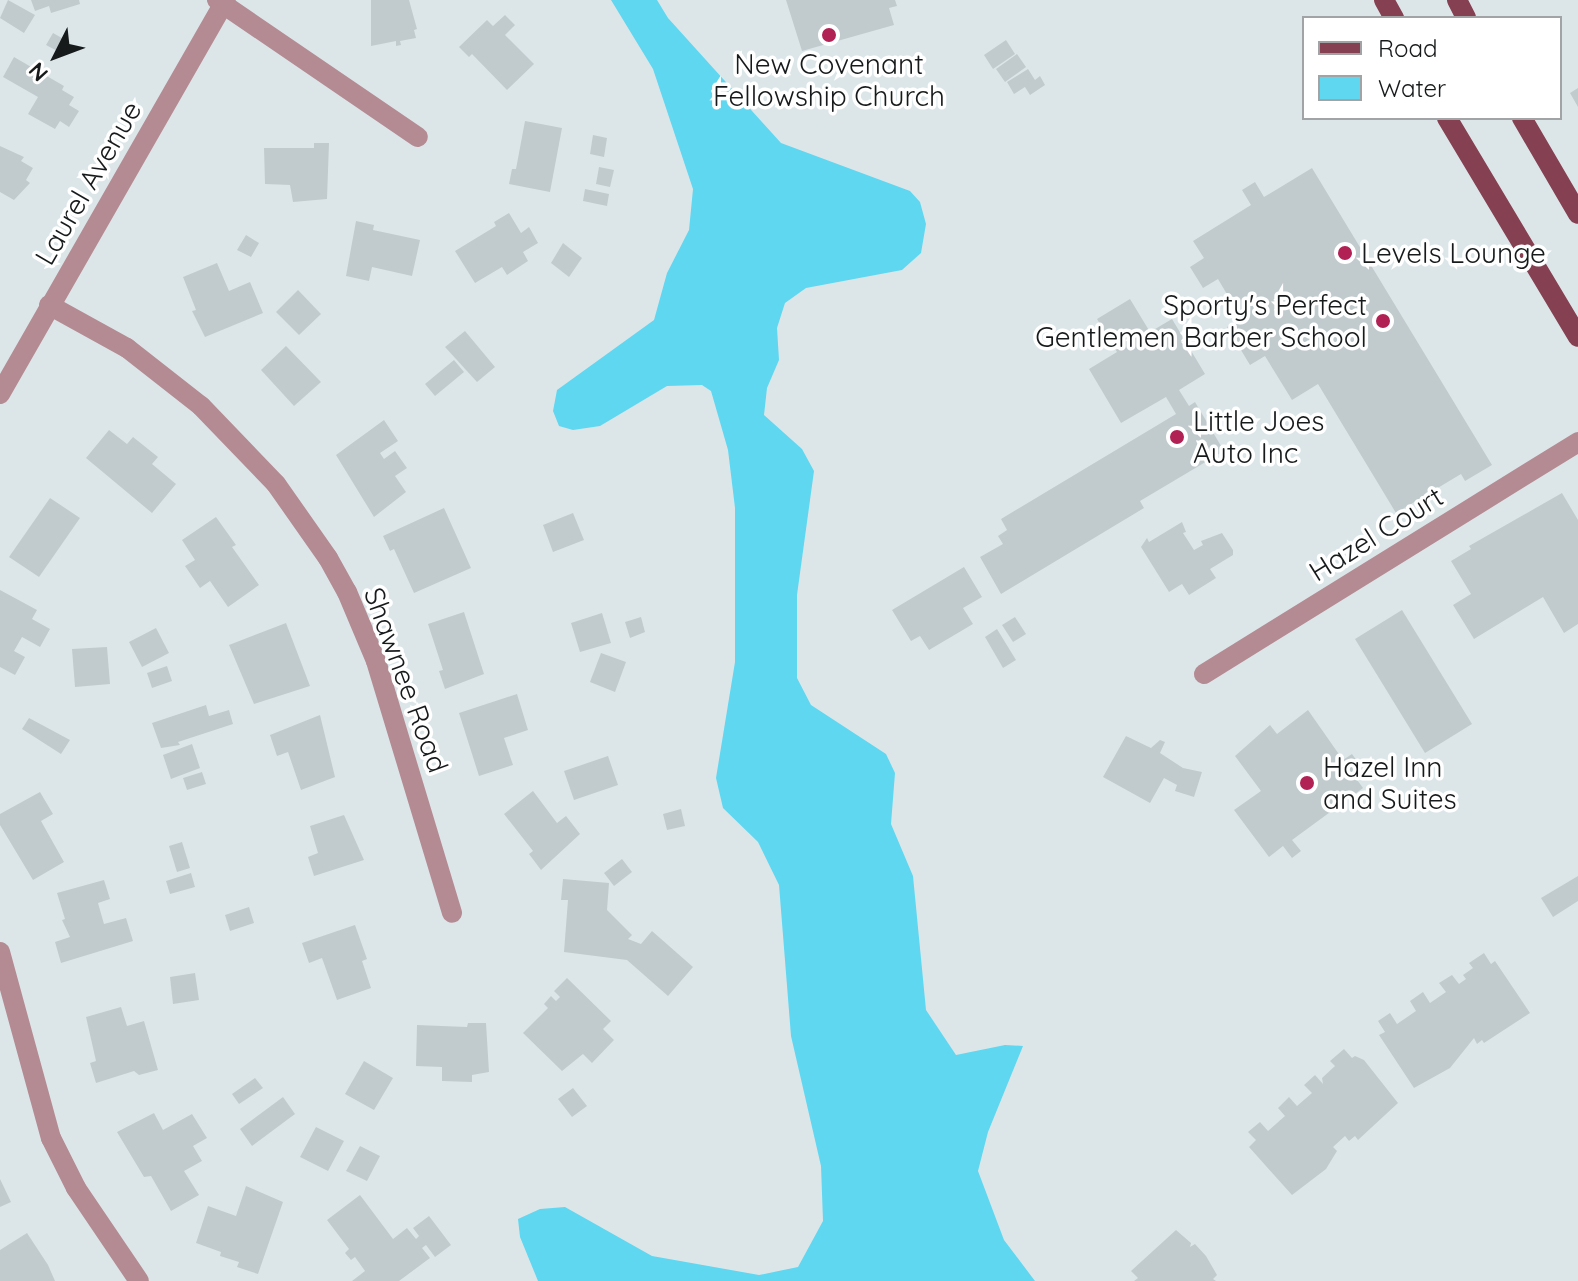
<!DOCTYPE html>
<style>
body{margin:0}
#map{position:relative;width:1578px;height:1281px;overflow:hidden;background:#dce6e9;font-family:Quicksand,sans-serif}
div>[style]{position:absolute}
.water>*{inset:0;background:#5fd7f0}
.building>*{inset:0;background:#c1cbce}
.minor>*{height:20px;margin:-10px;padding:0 10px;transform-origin:10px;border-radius:10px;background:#b48b93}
.primary>*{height:20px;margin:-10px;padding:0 10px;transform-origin:10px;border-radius:10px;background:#854051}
.dots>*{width:22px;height:22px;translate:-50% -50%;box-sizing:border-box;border:4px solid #fff;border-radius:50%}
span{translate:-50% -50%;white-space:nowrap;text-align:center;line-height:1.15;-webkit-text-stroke:7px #fff;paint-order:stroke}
.poi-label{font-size:28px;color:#171a1b}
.left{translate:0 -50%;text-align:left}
.right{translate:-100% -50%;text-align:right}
.street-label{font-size:28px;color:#171a1b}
.legend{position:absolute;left:1302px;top:16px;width:260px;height:104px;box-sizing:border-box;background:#fff;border:2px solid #a2a3a4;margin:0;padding:10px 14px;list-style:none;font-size:24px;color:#171a1b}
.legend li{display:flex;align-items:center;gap:16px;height:40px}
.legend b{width:40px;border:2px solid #a2a3a4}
.north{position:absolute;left:16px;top:16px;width:80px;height:80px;-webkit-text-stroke:6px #fff;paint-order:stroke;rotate:228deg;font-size:22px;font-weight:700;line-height:32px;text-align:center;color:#171a1b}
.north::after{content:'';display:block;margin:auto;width:28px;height:36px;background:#171a1b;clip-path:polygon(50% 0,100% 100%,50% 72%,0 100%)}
</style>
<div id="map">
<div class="water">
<i style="clip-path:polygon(611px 0,657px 0,668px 18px,781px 143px,910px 191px,920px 202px,926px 224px,921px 253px,902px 270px,806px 288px,785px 303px,777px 328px,779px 360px,767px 388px,764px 415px,802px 449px,814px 471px,797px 595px,797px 678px,811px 705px,886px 754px,895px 773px,891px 824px,913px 876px,926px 1010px,956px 1055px,1005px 1045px,1023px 1046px,988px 1132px,978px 1171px,1004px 1240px,1035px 1281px,538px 1281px,520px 1237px,518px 1219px,540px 1209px,565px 1207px,652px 1256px,759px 1275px,798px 1267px,823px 1221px,821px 1166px,791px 1036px,779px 885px,758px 842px,723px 808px,716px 778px,735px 662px,735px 508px,728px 450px,711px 391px,702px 385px,667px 386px,600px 426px,573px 430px,559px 426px,553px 411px,557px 390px,654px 320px,667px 273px,689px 230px,693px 189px,653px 69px)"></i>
</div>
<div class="building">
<i style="clip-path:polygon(8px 0,35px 15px,24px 33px,0 18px)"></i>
<i style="clip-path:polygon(31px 0,79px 0,80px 4px,51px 13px,49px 6px,35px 11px)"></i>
<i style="clip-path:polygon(371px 0,409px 0,417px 29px,414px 30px,416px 38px,400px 41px,401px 45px,396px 46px,396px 41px,371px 46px)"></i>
<i style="clip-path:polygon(786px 0,895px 0,897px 6px,889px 8px,894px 25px,802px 51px)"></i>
<i style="clip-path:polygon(505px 15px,515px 25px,505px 35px,534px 64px,507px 90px,472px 54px,469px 57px,459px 47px,487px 20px,493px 26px)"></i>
<i style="clip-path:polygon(53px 33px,69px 42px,63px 54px,46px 45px)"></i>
<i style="clip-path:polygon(1006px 40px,1015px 54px,993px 69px,984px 55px)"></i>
<i style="clip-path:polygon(1017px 54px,1026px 67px,1005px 82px,996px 69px)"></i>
<i style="clip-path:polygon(14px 57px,64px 86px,62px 90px,74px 97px,69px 105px,79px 111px,69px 127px,60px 121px,55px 129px,28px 114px,38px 97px,3px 77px)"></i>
<i style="clip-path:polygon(1028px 69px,1035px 80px,1040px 76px,1045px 85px,1030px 95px,1025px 87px,1014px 94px,1007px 82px)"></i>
<i style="clip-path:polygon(1578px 88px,1578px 107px,1570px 93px)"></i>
<i style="clip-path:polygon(525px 121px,562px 128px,550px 192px,509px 184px,512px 169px,516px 169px)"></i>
<i style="clip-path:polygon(593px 135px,607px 138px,604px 157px,590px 154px)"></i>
<i style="clip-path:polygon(314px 143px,329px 143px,327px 199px,293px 202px,290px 185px,265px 184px,264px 148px,314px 148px)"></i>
<i style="clip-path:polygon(0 146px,24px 157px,21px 161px,33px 168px,26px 180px,30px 183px,14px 200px,0 192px)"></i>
<i style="clip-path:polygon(599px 167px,614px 170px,610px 187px,596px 184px)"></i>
<i style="clip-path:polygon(1312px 168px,1492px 465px,1465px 481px,1461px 474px,1396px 513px,1318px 384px,1292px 400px,1265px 356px,1250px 365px,1227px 327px,1241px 318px,1218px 279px,1203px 288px,1190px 267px,1204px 258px,1193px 241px,1251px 205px,1242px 190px,1255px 182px,1264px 197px)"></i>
<i style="clip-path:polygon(585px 189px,609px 194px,607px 206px,583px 201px)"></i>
<i style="clip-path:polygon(509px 213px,521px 233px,529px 227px,538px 243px,523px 252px,528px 261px,507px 275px,502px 267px,475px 283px,455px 251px,496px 226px,494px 222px)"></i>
<i style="clip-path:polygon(356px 221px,374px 225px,373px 230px,420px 240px,412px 276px,372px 267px,369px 281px,346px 276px)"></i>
<i style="clip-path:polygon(246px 235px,259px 243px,251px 257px,237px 250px)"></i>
<i style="clip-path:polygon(563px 243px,582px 258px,569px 277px,551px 263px)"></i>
<i style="clip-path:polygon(217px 263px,229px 291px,250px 282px,263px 313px,205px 337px,192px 311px,196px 310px,183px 277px)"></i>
<i style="clip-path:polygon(298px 290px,321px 314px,299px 335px,276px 312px)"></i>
<i style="clip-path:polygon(1130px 299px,1150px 332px,1172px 319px,1205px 374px,1179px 390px,1189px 406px,1195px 402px,1224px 451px,1140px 501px,1144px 508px,1001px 594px,980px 557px,1003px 544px,998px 536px,1007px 530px,1001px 519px,1176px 414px,1166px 397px,1121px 423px,1089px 369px,1117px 352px,1097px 319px)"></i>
<i style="clip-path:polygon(465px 331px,495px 367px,477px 382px,445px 347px)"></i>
<i style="clip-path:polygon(286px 346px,321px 382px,294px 406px,261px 370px)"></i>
<i style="clip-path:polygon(454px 360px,464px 372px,435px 396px,425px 384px)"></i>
<i style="clip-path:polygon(384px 420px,398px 441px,380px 453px,384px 459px,395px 451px,407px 468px,395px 476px,406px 492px,374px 517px,336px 455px)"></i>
<i style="clip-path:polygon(109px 430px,127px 444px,133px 437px,158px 457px,152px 464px,176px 484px,152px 513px,86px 458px)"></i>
<i style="clip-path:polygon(1562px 493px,1578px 520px,1578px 624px,1564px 633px,1543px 597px,1474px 639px,1453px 605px,1471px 594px,1451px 561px,1471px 549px,1469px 546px)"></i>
<i style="clip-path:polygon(50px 498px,80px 518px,39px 577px,9px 557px)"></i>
<i style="clip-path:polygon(444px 508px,471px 568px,414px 593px,394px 549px,390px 551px,383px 536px)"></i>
<i style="clip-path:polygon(573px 513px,584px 540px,553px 552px,543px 525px)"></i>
<i style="clip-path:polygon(216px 517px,236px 545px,232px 547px,259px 585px,228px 607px,210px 581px,200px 588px,185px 566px,195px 560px,182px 540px)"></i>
<i style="clip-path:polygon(1182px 522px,1186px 532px,1183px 533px,1194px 550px,1203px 545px,1201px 541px,1222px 533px,1233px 550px,1233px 555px,1210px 569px,1216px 578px,1189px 595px,1182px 584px,1169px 592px,1141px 547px,1147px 538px,1149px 542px)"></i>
<i style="clip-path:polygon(964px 567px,982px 597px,963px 608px,973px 624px,929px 650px,920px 636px,911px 641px,892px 610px)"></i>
<i style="clip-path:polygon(0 590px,37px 610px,32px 619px,50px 629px,40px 647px,22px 637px,14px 651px,25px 657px,15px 675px,0 667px)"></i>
<i style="clip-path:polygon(1402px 610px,1472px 724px,1425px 753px,1355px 639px)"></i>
<i style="clip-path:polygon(464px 612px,484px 674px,445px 689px,439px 671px,443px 670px,428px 624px)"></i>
<i style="clip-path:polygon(602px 613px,611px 643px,580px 652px,571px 623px)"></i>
<i style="clip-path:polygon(641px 617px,645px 632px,630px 638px,625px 622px)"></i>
<i style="clip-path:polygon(1015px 617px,1026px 634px,1013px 642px,1002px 625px)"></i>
<i style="clip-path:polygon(286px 623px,310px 686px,254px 704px,229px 645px)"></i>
<i style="clip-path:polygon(156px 628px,169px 653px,142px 667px,129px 642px)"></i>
<i style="clip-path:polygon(997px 629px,1016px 660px,1003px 668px,985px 637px)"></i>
<i style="clip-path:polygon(107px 647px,110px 684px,75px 687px,72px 649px)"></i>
<i style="clip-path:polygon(601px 653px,626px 662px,615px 692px,590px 682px)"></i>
<i style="clip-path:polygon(167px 666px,172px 681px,152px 688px,147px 673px)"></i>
<i style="clip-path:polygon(517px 694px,528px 730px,504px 738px,513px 765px,479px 776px,459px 713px)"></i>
<i style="clip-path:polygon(206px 705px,209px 716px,229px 710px,233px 724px,178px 742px,180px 745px,161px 748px,152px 723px)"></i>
<i style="clip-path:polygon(1308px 710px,1343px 760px,1352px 754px,1364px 771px,1355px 777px,1363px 788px,1292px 840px,1301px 851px,1292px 858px,1283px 846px,1269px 857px,1234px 810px,1261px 791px,1235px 756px,1270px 725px,1277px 734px)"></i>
<i style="clip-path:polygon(320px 715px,335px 777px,301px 790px,288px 752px,277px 756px,270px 735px)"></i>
<i style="clip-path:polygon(29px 718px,70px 740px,61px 754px,22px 729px)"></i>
<i style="clip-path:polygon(1126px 736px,1151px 748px,1160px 740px,1165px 742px,1160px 753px,1183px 768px,1202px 772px,1194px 797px,1175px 791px,1177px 785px,1164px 778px,1150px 803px,1103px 777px)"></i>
<i style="clip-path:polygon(192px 744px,200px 768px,171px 779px,163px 755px)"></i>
<i style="clip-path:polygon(608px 756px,618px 785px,574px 800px,564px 771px)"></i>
<i style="clip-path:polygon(202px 772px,206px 784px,187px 790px,183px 778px)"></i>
<i style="clip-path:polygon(533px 791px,557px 823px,566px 816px,580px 834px,541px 870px,529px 854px,533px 851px,504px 814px)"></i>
<i style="clip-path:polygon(40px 792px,53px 814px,41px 821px,64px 862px,33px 880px,0 825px,0 814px)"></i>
<i style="clip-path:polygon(681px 809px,685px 826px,667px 830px,663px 814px)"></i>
<i style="clip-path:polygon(344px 815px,364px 860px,314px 876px,308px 857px,318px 853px,310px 826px)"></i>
<i style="clip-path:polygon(182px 842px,190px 868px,177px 872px,169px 846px)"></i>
<i style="clip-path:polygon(622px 859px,632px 872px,614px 886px,604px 873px)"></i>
<i style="clip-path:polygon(191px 873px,195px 887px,170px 894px,166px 881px)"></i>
<i style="clip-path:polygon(1578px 876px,1578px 901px,1553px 917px,1541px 898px)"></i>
<i style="clip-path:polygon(563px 879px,609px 883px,607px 910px,632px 935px,628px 939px,641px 944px,652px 931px,693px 967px,668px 996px,627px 960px,564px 952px,568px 900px,561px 900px)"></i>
<i style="clip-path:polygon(104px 880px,110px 899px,98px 903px,104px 924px,126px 918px,133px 941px,61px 963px,55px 942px,70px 937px,62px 920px,65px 919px,57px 893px)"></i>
<i style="clip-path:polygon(249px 907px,254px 923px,230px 931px,225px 915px)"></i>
<i style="clip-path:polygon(355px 925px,367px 959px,362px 961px,371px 988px,337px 1000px,322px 958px,309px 963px,302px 943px)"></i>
<i style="clip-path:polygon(1484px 953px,1491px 964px,1495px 961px,1530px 1013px,1484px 1043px,1482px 1040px,1477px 1044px,1474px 1038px,1450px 1068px,1414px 1088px,1379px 1035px,1385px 1032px,1378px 1021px,1390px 1013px,1397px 1024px,1416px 1011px,1410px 1001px,1423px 992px,1430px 1003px,1446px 992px,1439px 983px,1452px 975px,1459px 984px,1466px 979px,1463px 975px,1473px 968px,1469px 963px)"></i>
<i style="clip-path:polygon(195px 973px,199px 1000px,173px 1004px,170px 977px)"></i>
<i style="clip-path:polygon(567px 978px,611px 1021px,603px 1029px,614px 1040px,592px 1063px,583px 1054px,562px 1071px,523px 1033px,548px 1008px,544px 1004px,551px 996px,556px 1001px,560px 997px,554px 991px)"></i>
<i style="clip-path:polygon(121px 1007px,127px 1026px,144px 1021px,158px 1070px,139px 1075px,134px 1071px,96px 1083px,90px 1063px,96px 1061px,86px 1017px)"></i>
<i style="clip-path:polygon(468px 1023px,486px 1023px,489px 1072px,472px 1075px,472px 1082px,442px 1081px,442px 1067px,416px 1066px,417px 1025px,467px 1027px)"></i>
<i style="clip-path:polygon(1344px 1049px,1352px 1058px,1355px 1056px,1364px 1060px,1398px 1103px,1358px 1140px,1355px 1136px,1349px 1141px,1345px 1136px,1333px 1147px,1337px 1151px,1326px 1169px,1292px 1195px,1249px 1147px,1256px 1140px,1248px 1132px,1260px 1122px,1268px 1131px,1285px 1116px,1278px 1108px,1289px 1097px,1297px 1106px,1312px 1093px,1304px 1085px,1315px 1075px,1323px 1084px,1322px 1078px,1335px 1066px,1330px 1061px)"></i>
<i style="clip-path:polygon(364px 1061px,393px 1078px,374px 1110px,345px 1094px)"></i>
<i style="clip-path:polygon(255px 1078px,263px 1088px,239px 1104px,232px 1094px)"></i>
<i style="clip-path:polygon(573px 1088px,587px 1106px,572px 1117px,558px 1099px)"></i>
<i style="clip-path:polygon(283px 1097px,295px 1114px,252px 1146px,240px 1129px)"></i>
<i style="clip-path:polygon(154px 1113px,163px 1130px,192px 1114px,207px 1138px,193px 1146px,202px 1161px,184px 1171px,199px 1195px,171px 1211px,151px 1176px,144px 1177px,117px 1132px)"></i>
<i style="clip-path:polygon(316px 1127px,344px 1141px,328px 1171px,300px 1157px)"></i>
<i style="clip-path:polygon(360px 1146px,380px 1156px,367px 1181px,346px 1171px)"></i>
<i style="clip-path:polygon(0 1179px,11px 1202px,0 1207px)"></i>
<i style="clip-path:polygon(246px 1186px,283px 1202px,258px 1274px,237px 1267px,239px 1262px,220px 1256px,221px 1252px,196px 1243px,208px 1206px,236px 1216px)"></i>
<i style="clip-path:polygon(360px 1195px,393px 1239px,407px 1228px,416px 1239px,419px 1236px,413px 1228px,429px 1216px,451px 1245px,435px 1257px,426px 1245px,422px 1248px,430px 1258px,399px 1281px,352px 1281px,365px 1271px,355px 1257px,351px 1260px,345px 1253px,349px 1249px,327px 1220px)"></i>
<i style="clip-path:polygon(1176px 1230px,1191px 1243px,1190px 1247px,1195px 1244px,1206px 1256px,1217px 1275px,1213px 1279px,1216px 1281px,1134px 1281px,1138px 1278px,1131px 1271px)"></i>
<i style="clip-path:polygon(27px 1233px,48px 1265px,55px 1281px,0 1281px,0 1250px)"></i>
</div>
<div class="minor">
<i style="left:217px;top:0;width:243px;rotate:34.3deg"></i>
<i style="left:49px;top:305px;width:89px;rotate:28.9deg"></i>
<i style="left:127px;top:348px;width:94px;rotate:38.1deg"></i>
<i style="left:201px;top:406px;width:108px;rotate:46.1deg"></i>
<i style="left:276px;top:484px;width:90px;rotate:54.9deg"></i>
<i style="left:328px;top:558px;width:39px;rotate:61deg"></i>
<i style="left:347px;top:592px;width:75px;rotate:67.2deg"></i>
<i style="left:376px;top:661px;width:263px;rotate:73.2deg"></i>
<i style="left:0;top:394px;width:454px;rotate:-60.2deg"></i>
<i style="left:1204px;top:674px;width:440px;rotate:-31.8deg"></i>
<i style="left:0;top:952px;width:193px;rotate:74.7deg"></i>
<i style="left:51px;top:1138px;width:56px;rotate:63.4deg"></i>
<i style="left:76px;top:1188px;width:112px;rotate:55.9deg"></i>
</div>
<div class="primary">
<i style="left:1384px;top:0;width:21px;rotate:61deg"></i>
<i style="left:1457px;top:0;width:20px;rotate:63deg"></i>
<i style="left:1447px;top:118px;width:255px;rotate:59.1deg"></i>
<i style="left:1522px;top:118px;width:111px;rotate:59.7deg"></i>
</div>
<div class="dots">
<i style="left:829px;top:35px;background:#b12154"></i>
<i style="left:1345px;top:253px;background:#b12154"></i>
<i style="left:1383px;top:321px;background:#b12154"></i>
<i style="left:1177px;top:437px;background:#b12154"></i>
<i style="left:1307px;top:783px;background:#b12154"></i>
</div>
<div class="poi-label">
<span style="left:829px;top:80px">New Covenant<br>Fellowship Church</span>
<span class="left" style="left:1361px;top:253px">Levels Lounge</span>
<span class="right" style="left:1367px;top:321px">Sporty's Perfect<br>Gentlemen Barber School</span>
<span class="left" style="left:1193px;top:437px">Little Joes<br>Auto Inc</span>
<span class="left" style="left:1323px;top:783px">Hazel Inn<br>and Suites</span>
</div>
<div class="street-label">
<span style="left:88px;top:183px;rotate:-60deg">Laurel Avenue</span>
<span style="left:1376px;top:534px;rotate:-32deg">Hazel Court</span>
<span style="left:406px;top:680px;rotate:70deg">Shawnee Road</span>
</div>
<ul class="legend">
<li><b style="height:10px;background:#854051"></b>Road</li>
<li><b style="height:22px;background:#5fd7f0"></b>Water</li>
</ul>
<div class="north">N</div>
</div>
